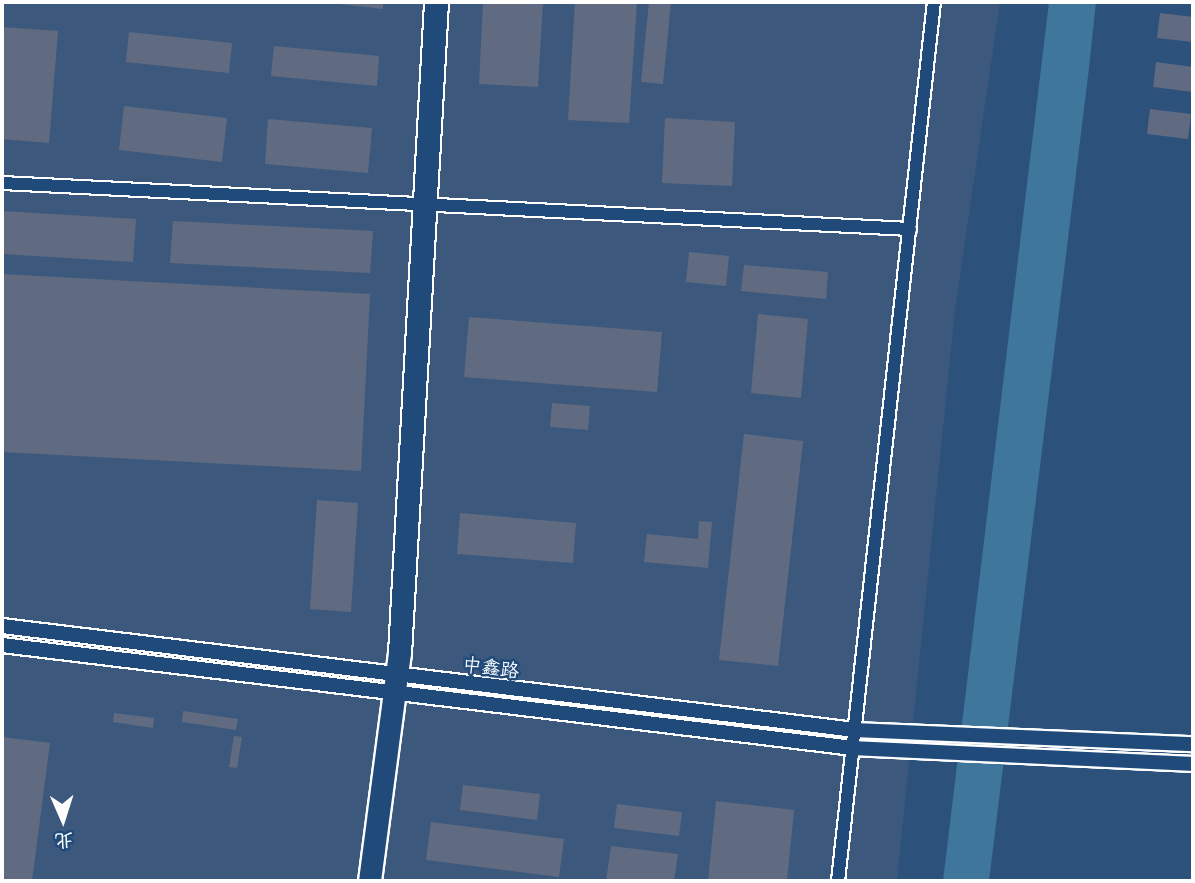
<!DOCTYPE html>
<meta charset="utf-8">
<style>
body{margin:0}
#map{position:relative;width:1195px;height:883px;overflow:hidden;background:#2c517b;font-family:Mali,"LXGW WenKai TC",sans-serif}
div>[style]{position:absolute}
.built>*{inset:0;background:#3c597d}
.water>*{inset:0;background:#3f769b}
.building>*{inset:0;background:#606b81}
.roads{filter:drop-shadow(2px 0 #fff) drop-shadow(-2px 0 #fff) drop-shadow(0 2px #fff) drop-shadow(0 -2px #fff)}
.tertiary>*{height:12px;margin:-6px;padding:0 6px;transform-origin:6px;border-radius:6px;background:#1f4a7a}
.secondary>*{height:14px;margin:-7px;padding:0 7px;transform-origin:7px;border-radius:7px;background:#1f4a7a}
span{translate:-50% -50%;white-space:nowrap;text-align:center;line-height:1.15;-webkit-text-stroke:5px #1f4a7a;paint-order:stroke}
.street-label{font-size:19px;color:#fff}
.frame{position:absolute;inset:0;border:4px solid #fff;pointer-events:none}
.north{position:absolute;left:28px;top:785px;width:70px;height:70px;-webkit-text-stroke:5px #1f4a7a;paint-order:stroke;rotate:177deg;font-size:19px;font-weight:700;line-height:28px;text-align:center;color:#fff}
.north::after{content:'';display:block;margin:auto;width:24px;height:32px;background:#fff;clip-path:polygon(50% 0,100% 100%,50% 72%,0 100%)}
</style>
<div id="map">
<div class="built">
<i style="clip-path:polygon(2px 2px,1000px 2px,955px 310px,897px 881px,2px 881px)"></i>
</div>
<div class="water">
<i style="clip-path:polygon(1049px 2px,1096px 2px,1089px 68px,989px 881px,943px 881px)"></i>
</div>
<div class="building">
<i style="clip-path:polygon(322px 2px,383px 2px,383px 9px)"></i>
<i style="clip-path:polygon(483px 2px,543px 2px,538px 87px,479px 84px)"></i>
<i style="clip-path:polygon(575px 2px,637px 2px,629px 123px,568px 120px)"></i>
<i style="clip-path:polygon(649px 2px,671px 2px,663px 84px,641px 82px)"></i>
<i style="clip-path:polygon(1160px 13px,1193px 17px,1193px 42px,1157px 38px)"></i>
<i style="clip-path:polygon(2px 27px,58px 31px,49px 143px,2px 139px)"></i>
<i style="clip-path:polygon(129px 32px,232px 43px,229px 73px,126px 62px)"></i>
<i style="clip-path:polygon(274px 46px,379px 56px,377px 86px,271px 76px)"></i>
<i style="clip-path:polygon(1156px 62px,1193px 67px,1193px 92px,1153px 87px)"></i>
<i style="clip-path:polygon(124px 106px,227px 118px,222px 162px,119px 150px)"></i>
<i style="clip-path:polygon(1150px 109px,1191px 114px,1188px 139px,1147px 134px)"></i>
<i style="clip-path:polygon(665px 118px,735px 122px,732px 186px,662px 183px)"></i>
<i style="clip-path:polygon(268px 119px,372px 128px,368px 173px,265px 164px)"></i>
<i style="clip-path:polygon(2px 211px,136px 219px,133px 262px,2px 254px)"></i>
<i style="clip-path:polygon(173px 221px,373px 231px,370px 273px,170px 263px)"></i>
<i style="clip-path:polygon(689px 252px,729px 256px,726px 286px,686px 282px)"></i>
<i style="clip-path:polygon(744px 265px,828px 272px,826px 299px,741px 291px)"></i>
<i style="clip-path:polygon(2px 274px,370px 294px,361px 471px,2px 452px)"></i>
<i style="clip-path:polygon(758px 314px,808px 319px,801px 398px,751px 393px)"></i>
<i style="clip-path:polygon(469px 317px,662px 332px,657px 392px,464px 377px)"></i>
<i style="clip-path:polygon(552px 403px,590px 406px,588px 430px,550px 427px)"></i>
<i style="clip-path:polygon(744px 434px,803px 441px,778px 666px,719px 660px)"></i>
<i style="clip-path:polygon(317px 500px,358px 503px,351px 612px,310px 609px)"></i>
<i style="clip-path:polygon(460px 513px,576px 523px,573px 563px,457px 554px)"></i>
<i style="clip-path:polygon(699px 521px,712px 522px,708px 568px,644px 562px,647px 534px,698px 539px)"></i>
<i style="clip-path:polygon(183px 711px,238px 719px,236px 730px,182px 722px)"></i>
<i style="clip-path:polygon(114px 713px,154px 718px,153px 728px,113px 722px)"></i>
<i style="clip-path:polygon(234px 736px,242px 737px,237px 768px,229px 767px)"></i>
<i style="clip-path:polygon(2px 737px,50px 743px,32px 881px,2px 881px)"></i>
<i style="clip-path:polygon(463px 785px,540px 794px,537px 820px,460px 810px)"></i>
<i style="clip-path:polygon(716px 801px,794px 810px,787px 881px,708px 881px)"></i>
<i style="clip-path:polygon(617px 804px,682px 812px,679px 836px,614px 828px)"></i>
<i style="clip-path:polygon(431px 822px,564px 839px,559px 877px,426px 860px)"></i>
<i style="clip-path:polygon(611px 846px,678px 854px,674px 881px,606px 881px)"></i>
</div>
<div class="roads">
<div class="tertiary">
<i style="left:2px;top:183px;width:909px;rotate:2.9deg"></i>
<i style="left:365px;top:881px;width:230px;rotate:-82.5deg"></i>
<i style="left:395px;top:653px;width:652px;rotate:-86.83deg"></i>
<i style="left:375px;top:881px;width:229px;rotate:-82.5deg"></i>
<i style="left:405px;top:654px;width:653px;rotate:-86.75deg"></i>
<i style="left:838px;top:881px;width:884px;rotate:-83.77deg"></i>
</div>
<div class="secondary">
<i style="left:2px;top:626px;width:859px;rotate:6.95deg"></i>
<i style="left:855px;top:730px;width:338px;rotate:2.4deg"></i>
<i style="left:2px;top:645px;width:857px;rotate:6.9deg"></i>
<i style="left:853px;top:748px;width:340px;rotate:2.7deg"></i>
</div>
</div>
<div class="street-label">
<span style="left:491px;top:667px;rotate:7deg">中鑫路</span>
</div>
<div class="frame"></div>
<div class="north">北</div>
</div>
